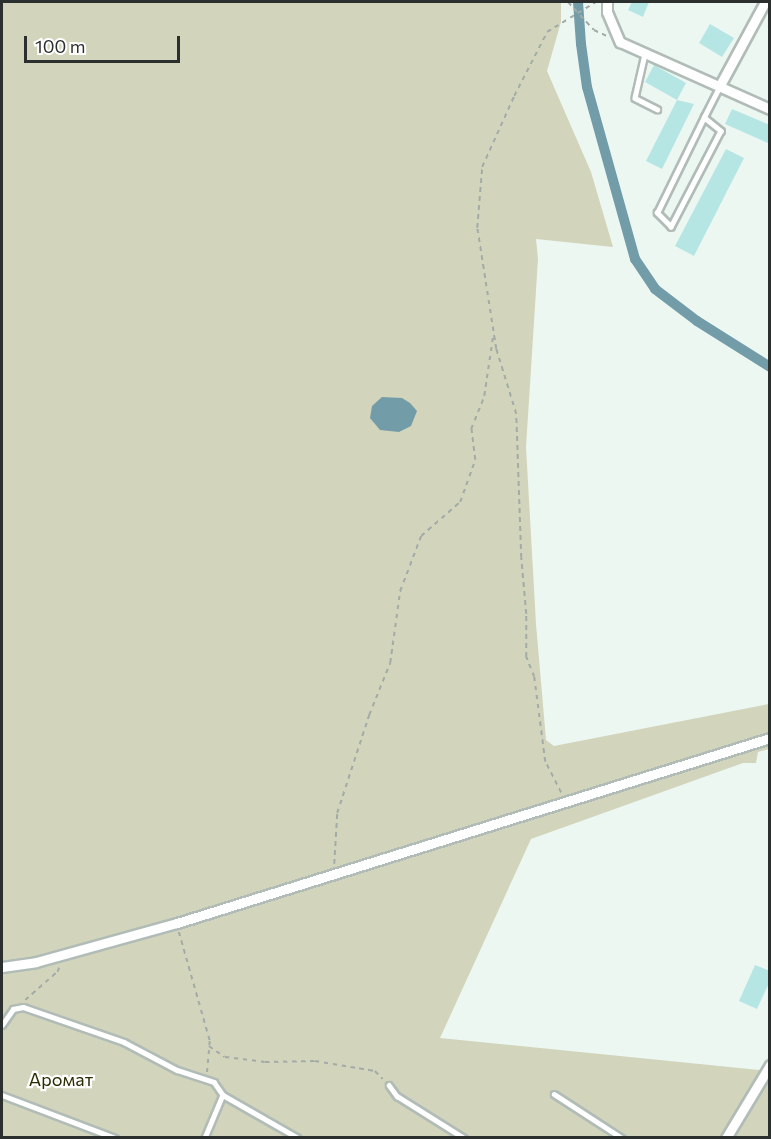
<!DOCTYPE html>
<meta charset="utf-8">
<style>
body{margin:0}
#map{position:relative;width:771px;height:1139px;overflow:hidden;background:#ecf7f2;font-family:Commissioner,sans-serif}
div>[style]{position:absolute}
.green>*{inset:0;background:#d2d4bb}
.water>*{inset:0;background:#739ca9}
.canal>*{height:10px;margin:-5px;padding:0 5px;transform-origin:5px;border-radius:5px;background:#739ca9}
.building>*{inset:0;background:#b6e6e4}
.path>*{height:1.5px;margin-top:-0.75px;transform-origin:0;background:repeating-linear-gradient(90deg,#a2aba7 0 4.5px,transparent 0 9px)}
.roads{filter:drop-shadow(2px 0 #b1bcb7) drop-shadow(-2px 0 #b1bcb7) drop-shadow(0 2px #b1bcb7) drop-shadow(0 -2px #b1bcb7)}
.service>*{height:4.5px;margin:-2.25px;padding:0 2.25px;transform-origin:2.25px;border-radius:2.25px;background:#fff}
.minor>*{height:9px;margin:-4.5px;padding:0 4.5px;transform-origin:4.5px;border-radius:4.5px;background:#fff}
span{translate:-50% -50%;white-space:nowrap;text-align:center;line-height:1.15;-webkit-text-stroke:4.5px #fff;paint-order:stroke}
.park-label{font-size:18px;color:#2a2c00}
.frame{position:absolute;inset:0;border:3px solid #2b2f2d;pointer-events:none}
.scale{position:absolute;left:24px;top:36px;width:156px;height:27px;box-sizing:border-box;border:3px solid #2b2f2d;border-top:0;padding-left:8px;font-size:18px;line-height:21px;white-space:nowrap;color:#2b2f2d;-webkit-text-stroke:4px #fff;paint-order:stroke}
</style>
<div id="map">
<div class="green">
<i style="clip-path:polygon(2px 2px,561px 2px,561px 22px,547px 71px,591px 172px,613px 247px,536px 239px,538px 259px,526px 447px,536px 624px,546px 740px,554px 746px,769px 704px,769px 749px,758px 752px,756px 763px,743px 763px,531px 839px,440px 1038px,769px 1071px,769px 1137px,2px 1137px)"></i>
</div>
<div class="water">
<i style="clip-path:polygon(382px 397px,402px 398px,410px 403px,417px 411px,411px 426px,399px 432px,380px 430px,370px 418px,372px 406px)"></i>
</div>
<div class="canal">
<i style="left:578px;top:2px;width:42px;rotate:85.9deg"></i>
<i style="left:581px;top:44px;width:43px;rotate:82.1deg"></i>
<i style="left:587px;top:87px;width:179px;rotate:74.4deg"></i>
<i style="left:635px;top:259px;width:36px;rotate:56deg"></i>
<i style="left:655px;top:289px;width:53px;rotate:37.3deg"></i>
<i style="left:697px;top:321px;width:86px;rotate:32.2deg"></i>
</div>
<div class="building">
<i style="clip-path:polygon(632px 2px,649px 2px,643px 17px,628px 10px)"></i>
<i style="clip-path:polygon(710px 24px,734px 38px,722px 57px,699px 43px)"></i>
<i style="clip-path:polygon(654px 65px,686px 83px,677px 100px,645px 82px)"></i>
<i style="clip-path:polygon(677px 100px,694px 104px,662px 169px,646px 161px)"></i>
<i style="clip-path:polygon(732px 109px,770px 125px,770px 144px,725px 124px)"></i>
<i style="clip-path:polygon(726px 149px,744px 158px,694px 256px,675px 246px)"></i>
<i style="clip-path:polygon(755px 965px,770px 971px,770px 981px,757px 1009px,739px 1001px)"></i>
</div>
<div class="path">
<i style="left:568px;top:2px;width:38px;rotate:47deg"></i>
<i style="left:594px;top:30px;width:14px;rotate:25deg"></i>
<i style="left:561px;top:793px;width:35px;rotate:-117deg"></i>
<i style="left:545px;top:762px;width:86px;rotate:-97.4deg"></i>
<i style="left:534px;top:677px;width:22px;rotate:-112deg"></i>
<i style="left:526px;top:657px;width:43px;rotate:-90deg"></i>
<i style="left:526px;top:614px;width:56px;rotate:-95.1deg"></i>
<i style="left:521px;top:558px;width:144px;rotate:-92deg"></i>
<i style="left:516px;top:414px;width:68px;rotate:-107.1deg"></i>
<i style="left:496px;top:349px;width:122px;rotate:-98.9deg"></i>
<i style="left:477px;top:228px;width:61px;rotate:-85.3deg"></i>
<i style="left:482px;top:167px;width:78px;rotate:-65.7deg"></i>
<i style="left:514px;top:96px;width:72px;rotate:-62.7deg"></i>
<i style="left:547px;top:32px;width:57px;rotate:-31.5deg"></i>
<i style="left:334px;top:864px;width:51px;rotate:-86.6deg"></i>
<i style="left:337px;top:813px;width:103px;rotate:-71.9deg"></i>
<i style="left:369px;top:715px;width:56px;rotate:-68deg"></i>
<i style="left:390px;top:663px;width:73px;rotate:-82.1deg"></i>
<i style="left:400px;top:591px;width:59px;rotate:-69.1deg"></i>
<i style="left:421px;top:536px;width:52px;rotate:-41.1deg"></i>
<i style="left:460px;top:502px;width:45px;rotate:-70.3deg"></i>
<i style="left:475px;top:460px;width:31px;rotate:-97deg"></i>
<i style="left:471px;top:429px;width:35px;rotate:-68deg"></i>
<i style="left:484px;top:396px;width:61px;rotate:-81.5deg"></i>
<i style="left:179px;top:932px;width:113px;rotate:74.1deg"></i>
<i style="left:210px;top:1041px;width:32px;rotate:95deg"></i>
<i style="left:25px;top:1000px;width:43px;rotate:-41.2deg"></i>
<i style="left:57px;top:972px;width:7px;rotate:-63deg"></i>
<i style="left:209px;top:1046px;width:19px;rotate:35deg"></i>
<i style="left:225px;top:1057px;width:40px;rotate:7.1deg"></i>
<i style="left:265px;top:1062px;width:50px;rotate:-1.1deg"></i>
<i style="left:315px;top:1061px;width:61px;rotate:9.5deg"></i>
<i style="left:375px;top:1071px;width:11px;rotate:45deg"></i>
</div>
<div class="roads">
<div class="service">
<i style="left:645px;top:54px;width:45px;rotate:102.8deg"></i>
<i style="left:635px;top:98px;width:25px;rotate:27deg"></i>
<i style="left:704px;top:117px;width:22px;rotate:39deg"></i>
<i style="left:721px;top:131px;width:108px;rotate:117.5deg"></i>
<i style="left:671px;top:227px;width:20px;rotate:-135deg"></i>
<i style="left:657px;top:213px;width:107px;rotate:-63.9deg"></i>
<i style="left:704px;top:117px;width:34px;rotate:-63deg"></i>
<i style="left:2px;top:1025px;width:19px;rotate:-55deg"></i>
<i style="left:13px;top:1009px;width:10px;rotate:-11deg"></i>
<i style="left:23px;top:1007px;width:107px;rotate:19.1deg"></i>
<i style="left:124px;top:1042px;width:60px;rotate:27.8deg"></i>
<i style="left:177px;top:1070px;width:39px;rotate:18deg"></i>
<i style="left:214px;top:1082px;width:16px;rotate:55deg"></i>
<i style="left:223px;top:1095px;width:47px;rotate:112.7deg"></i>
<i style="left:389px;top:1085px;width:14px;rotate:54deg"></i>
<i style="left:397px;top:1096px;width:79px;rotate:32.1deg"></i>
<i style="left:554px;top:1094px;width:81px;rotate:32.9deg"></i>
<i style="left:2px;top:1095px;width:121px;rotate:20.8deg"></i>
<i style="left:223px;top:1095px;width:86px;rotate:29.8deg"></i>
</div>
<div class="minor">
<i style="left:607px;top:2px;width:10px;rotate:90deg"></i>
<i style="left:607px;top:12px;width:33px;rotate:67deg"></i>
<i style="left:620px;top:42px;width:164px;rotate:24.1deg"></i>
<i style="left:719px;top:87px;width:97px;rotate:-61.6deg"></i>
<i style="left:2px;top:967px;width:34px;rotate:-8deg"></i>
<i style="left:36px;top:962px;width:146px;rotate:-15.5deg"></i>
<i style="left:177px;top:923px;width:621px;rotate:-17.33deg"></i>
<i style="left:726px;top:1138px;width:85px;rotate:-58.9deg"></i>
</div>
</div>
<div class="park-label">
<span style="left:61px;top:1079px">Аромат</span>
</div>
<div class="frame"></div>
<div class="scale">100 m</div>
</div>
